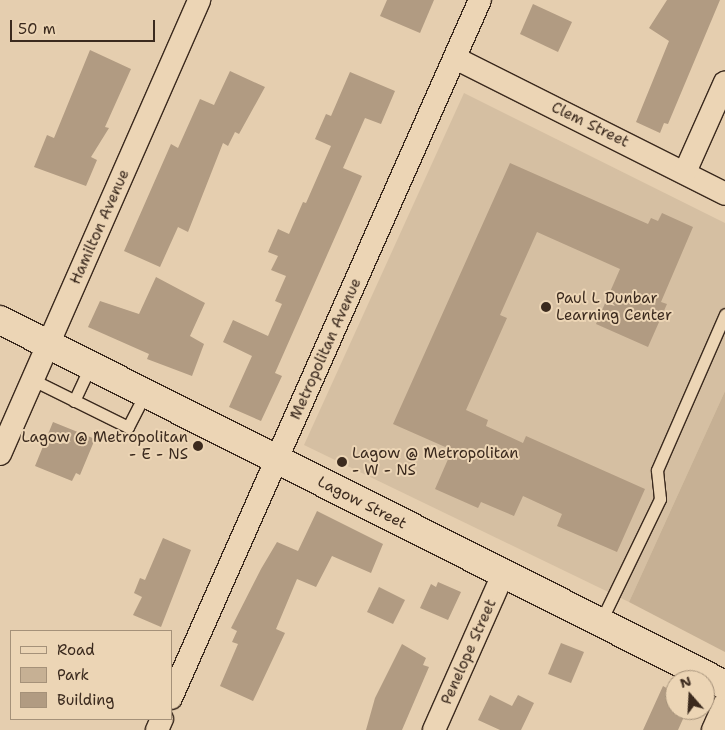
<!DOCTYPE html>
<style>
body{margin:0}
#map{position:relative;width:725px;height:730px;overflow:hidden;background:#e5ceaf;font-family:"Shantell Sans",sans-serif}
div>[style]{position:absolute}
.built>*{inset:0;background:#d5bfa2}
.green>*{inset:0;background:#c6b094}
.building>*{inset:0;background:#b19b82}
.roads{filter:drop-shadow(1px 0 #3b2a1e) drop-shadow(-1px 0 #3b2a1e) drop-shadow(0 1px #3b2a1e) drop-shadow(0 -1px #3b2a1e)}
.lane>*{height:11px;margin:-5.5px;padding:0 5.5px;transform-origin:5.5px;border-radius:5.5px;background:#ecd5b5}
.street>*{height:22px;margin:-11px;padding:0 11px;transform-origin:11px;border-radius:11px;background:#ecd5b5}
.secondary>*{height:28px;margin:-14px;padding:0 14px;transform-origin:14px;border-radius:14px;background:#ecd5b5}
.dots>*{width:14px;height:14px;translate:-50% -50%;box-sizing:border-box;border:2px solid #ecd5b5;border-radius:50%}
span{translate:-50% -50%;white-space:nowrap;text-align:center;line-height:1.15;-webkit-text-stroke:4px #ecd5b5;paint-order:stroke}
.street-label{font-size:15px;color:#3b2a1e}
.poi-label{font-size:15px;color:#3b2a1e}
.left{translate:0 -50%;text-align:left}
.right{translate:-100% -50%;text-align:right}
.legend{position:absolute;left:10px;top:630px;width:162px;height:90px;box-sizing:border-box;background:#ecd5b5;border:1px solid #a59179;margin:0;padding:6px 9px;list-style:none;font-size:15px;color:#3b2a1e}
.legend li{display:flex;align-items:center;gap:10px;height:25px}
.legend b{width:25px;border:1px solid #a59179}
.north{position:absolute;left:665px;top:670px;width:50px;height:50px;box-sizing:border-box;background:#ecd5b5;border:1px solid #a59179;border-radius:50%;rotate:341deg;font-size:14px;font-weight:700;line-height:20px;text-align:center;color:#3b2a1e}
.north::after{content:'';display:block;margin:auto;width:18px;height:22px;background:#3b2a1e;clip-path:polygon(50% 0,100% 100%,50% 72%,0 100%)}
.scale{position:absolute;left:10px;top:20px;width:145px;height:22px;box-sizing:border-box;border:2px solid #3b2a1e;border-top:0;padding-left:6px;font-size:15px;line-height:18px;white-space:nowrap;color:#3b2a1e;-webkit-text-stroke:4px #ecd5b5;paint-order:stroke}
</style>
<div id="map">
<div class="built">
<i style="clip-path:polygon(464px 93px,725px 223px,725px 391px,629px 602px,304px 445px)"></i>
</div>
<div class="green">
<i style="clip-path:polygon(725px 391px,725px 652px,629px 602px)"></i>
</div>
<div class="building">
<i style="clip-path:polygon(387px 0,434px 0,420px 33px,380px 16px)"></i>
<i style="clip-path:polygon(667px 0,720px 0,668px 124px,664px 123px,660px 133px,636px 122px,669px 41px,649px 28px)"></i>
<i style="clip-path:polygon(533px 4px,572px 22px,558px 52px,520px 34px)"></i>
<i style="clip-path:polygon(90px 50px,131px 69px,105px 127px,109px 128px,91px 157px,97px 160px,86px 186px,34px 167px,47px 135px,54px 138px)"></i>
<i style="clip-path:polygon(230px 71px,265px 87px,239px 134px,235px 132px,228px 146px,223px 143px,188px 232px,178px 227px,160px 267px,124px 251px,171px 144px,178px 148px,200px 99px,214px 105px)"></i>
<i style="clip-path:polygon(350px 72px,395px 91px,381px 124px,365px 118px,343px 168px,362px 176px,275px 373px,282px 376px,261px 421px,229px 407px,252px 356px,223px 342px,233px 320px,268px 336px,282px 304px,275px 301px,286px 276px,271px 270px,278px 256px,268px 252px,278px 229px,289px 234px,303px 202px,306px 203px,331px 146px,315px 139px,326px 114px,331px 116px)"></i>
<i style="clip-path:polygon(510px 163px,648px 224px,651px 218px,658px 221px,662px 213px,693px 227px,661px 302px,667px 304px,648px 347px,596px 324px,620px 269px,537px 232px,500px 315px,507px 318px,466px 410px,488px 420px,486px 426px,523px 443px,526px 436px,645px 489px,617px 552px,557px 526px,562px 514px,523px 496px,514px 516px,481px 502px,478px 508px,435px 489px,452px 450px,393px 424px)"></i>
<i style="clip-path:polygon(156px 277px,205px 303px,190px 336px,204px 344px,192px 376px,147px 359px,149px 354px,88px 327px,100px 301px,139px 314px)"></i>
<i style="clip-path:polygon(53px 422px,95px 439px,80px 475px,76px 473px,72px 481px,35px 466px)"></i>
<i style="clip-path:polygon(317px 511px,383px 544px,371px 573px,332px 556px,316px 587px,297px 579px,276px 629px,285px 633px,253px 701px,220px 686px,238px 644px,232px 642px,237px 631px,231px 628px,261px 569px,277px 542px,298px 551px)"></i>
<i style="clip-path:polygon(163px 538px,191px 550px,161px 627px,133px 615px,142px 597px,134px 593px,140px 578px,145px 580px)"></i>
<i style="clip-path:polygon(438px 582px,461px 592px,448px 620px,420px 608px,431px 584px,436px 587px)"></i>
<i style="clip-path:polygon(379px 587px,405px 600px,393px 624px,367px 612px)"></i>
<i style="clip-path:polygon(561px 643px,584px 652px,571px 683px,548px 674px)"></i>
<i style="clip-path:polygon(402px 644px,426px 658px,423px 665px,429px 667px,402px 730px,366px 730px,375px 698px)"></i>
<i style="clip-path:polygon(663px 686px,675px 693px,675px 710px,687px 710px,678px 730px,643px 730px)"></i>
<i style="clip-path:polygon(490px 695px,512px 706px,518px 695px,534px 703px,521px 730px,500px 730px,478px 720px)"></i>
</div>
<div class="roads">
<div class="lane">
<i style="left:33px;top:380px;width:106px;rotate:26.3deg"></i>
<i style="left:128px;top:427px;width:38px;rotate:-63deg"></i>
<i style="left:74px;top:401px;width:38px;rotate:-65deg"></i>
<i style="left:600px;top:623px;width:138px;rotate:-64.2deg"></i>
<i style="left:660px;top:499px;width:29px;rotate:-96deg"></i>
<i style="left:657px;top:470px;width:170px;rotate:-66.4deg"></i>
</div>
<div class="street">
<i style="left:455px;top:58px;width:302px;rotate:26.7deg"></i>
<i style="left:685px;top:172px;width:98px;rotate:-66deg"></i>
<i style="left:0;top:454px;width:496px;rotate:-66.3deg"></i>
<i style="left:171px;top:698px;width:763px;rotate:-66.12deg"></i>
<i style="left:157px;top:730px;width:12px;rotate:-66deg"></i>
<i style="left:434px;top:730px;width:171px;rotate:-66.1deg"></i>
<i style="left:713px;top:730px;width:30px;rotate:-66deg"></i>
</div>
<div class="secondary">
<i style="left:0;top:320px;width:812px;rotate:26.72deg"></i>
</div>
</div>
<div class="dots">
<i style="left:546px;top:307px;background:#3b2a1e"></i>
<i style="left:198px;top:446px;background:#3b2a1e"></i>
<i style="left:342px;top:462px;background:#3b2a1e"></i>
</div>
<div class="street-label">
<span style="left:590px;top:125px;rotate:26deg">Clem Street</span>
<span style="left:100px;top:227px;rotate:-66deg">Hamilton Avenue</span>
<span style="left:326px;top:349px;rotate:-66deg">Metropolitan Avenue</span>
<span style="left:362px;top:503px;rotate:27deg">Lagow Street</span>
<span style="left:469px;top:652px;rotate:-66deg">Penelope Street</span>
</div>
<div class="poi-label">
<span class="left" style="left:556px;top:307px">Paul L Dunbar<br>Learning Center</span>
<span class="right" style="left:188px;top:446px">Lagow @ Metropolitan<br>- E - NS</span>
<span class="left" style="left:352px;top:462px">Lagow @ Metropolitan<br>- W - NS</span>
</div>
<ul class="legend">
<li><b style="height:6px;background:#ecd5b5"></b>Road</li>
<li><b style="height:14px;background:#c6b094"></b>Park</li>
<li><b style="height:14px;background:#b19b82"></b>Building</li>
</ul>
<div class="north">N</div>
<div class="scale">50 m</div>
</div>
